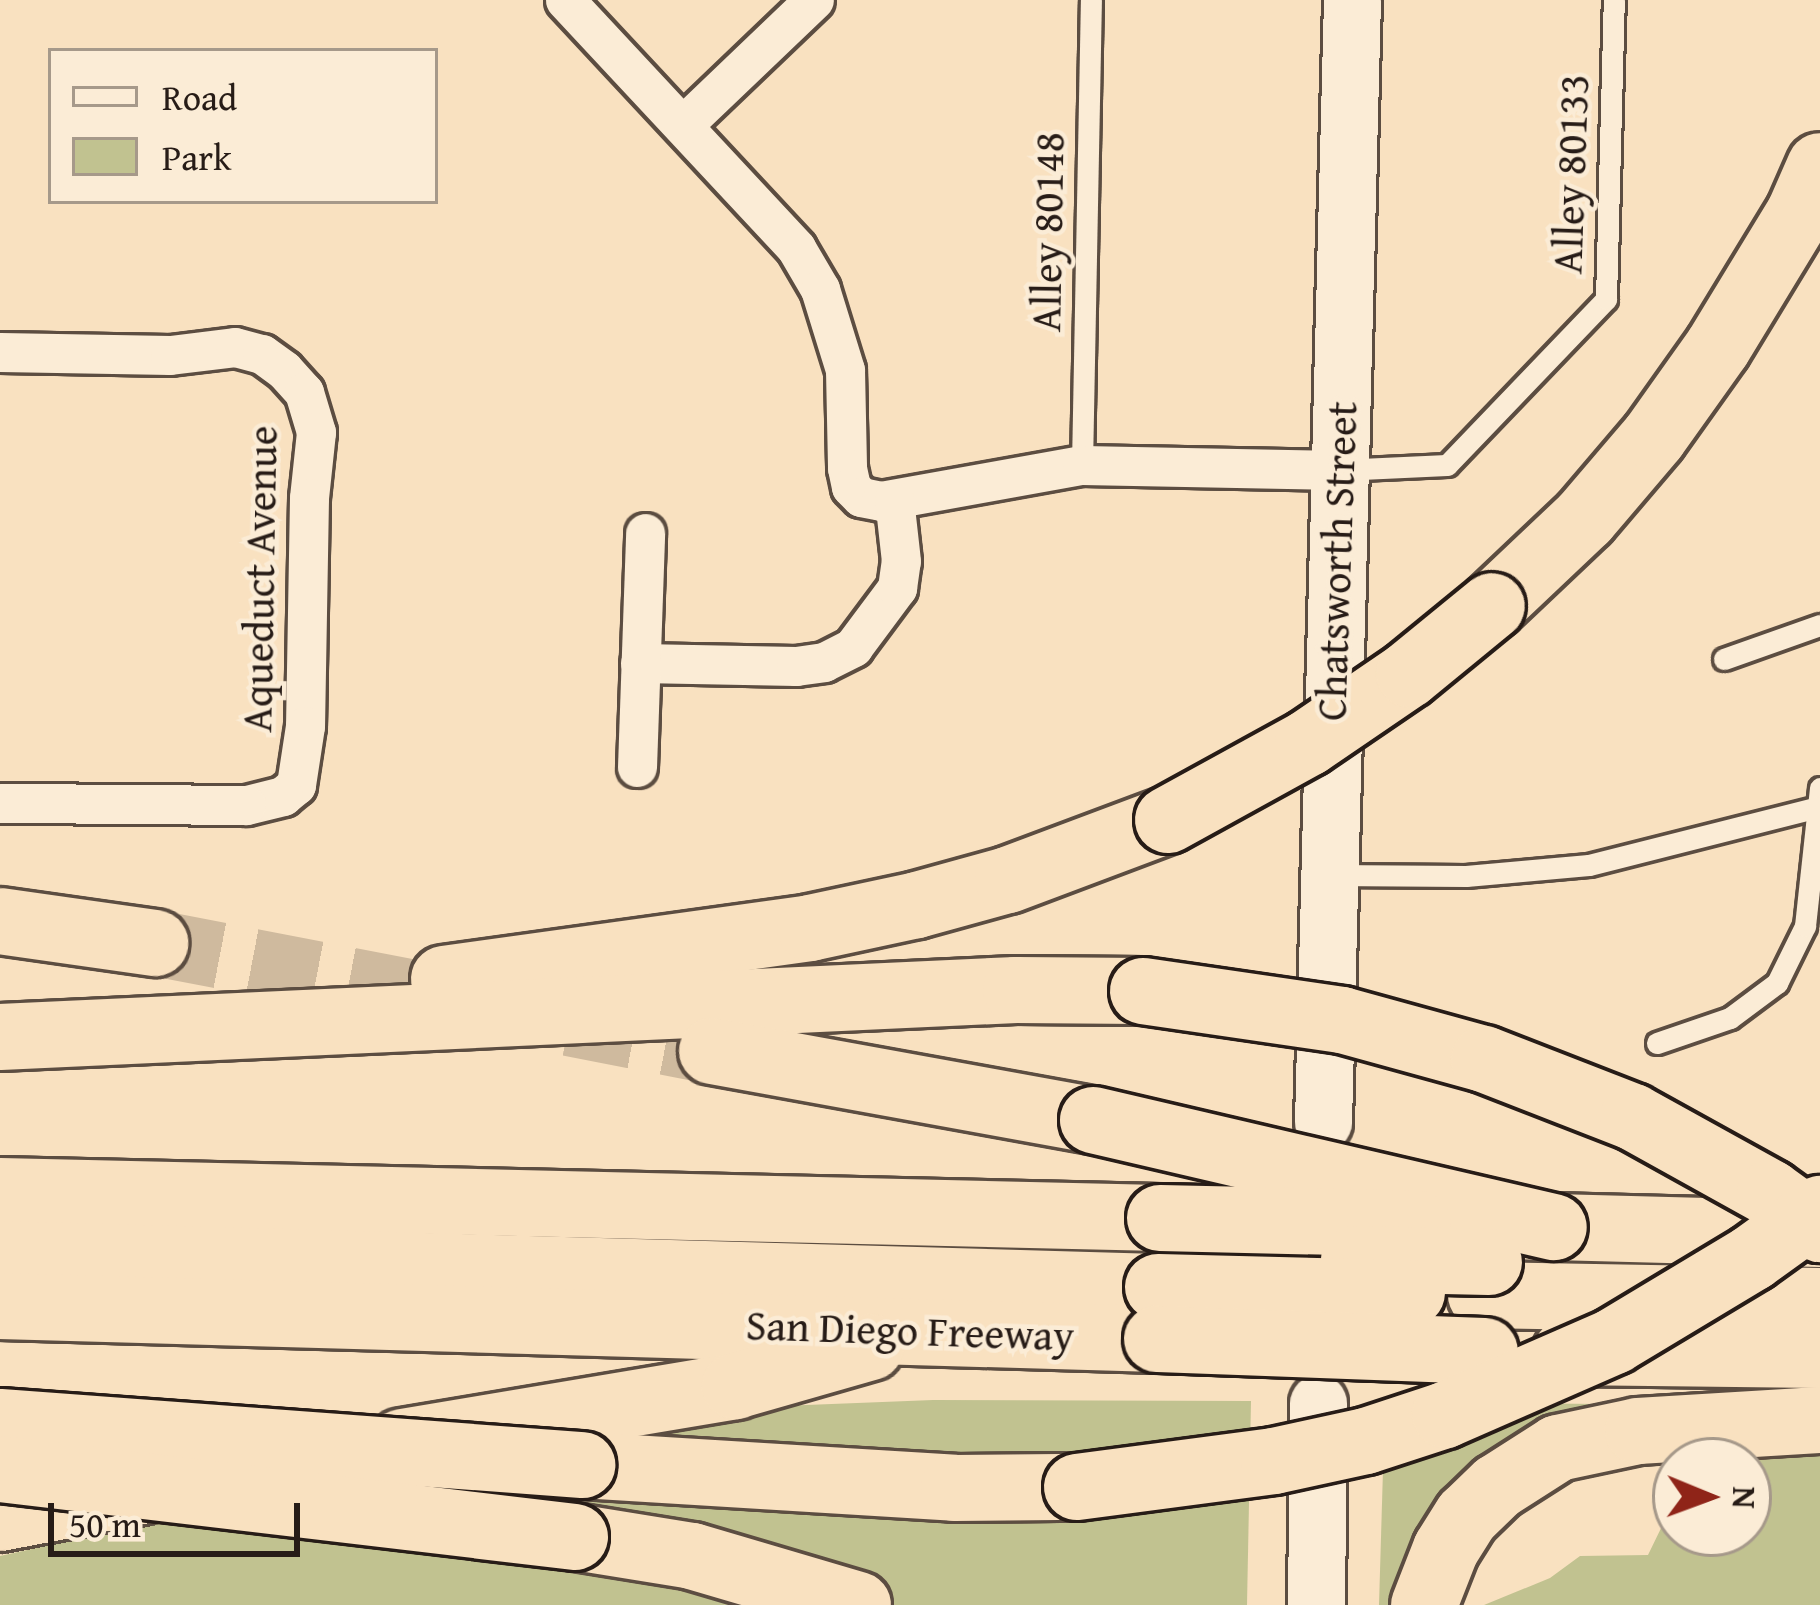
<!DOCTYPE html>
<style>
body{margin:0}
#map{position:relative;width:1820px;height:1605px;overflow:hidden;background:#f9e1c0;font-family:"Gentium Book Plus",serif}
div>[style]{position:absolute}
.green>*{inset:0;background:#c1c290}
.highway-tunnel>*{height:66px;margin-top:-33px;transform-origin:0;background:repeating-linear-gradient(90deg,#cfba9e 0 66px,transparent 0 99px)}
.roads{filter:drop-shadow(3px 0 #5c4d41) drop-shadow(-3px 0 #5c4d41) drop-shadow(0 3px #5c4d41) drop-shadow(0 -3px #5c4d41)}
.lane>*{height:21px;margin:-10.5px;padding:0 10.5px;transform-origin:10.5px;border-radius:10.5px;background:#fbecd6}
.street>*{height:39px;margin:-19.5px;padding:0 19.5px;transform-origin:19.5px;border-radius:19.5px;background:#fbecd6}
.secondary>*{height:57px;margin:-28.5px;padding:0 28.5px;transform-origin:28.5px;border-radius:28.5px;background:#fbecd6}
.highway>*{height:66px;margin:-33px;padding:0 33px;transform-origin:33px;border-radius:33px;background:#f9e1c0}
.bridges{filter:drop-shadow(3px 0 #271c17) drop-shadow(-3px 0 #271c17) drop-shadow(0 3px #271c17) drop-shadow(0 -3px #271c17)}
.highway-bridge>*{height:66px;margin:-33px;padding:0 33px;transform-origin:33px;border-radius:33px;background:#f9e1c0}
span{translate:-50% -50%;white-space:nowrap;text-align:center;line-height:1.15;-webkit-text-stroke:9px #fbecd6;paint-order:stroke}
.street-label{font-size:42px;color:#271c17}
.legend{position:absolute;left:48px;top:48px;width:390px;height:156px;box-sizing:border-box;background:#fbecd6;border:3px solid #a6998a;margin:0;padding:15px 21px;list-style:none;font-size:36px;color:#271c17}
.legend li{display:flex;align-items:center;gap:24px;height:60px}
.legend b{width:60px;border:3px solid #a6998a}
.north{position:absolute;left:1652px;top:1437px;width:120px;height:120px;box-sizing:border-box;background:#fbecd6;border:3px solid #a6998a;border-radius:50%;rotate:91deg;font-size:33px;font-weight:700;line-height:48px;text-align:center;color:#271c17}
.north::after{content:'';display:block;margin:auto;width:42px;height:54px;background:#8f2418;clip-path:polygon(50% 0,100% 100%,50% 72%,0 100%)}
.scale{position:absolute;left:48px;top:1503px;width:252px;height:54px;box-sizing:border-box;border:6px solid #271c17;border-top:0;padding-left:15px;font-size:36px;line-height:42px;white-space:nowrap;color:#271c17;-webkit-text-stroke:9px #fbecd6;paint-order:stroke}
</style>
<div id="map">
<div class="green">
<i style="clip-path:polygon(933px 1400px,1251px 1401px,1247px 1605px,0 1605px,0 1556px,572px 1430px,728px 1408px)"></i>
<i style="clip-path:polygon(1385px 1402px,1600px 1404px,1599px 1420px,1406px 1605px,1379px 1605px)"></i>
<i style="clip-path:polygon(evenodd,1820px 1447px,1820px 1605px,1484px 1605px,1550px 1578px,1580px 1556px,1648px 1555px,1665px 1520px,1664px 1470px,1678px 1457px,1820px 1447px,1676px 1461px,1748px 1461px,1748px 1533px,1676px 1533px,1676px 1461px)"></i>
</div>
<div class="highway-tunnel">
<i style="left:155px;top:943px;width:318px;rotate:10.9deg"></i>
<i style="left:569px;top:1023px;width:146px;rotate:11.1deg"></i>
</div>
<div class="roads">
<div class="lane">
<i style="left:1082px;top:465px;width:465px;rotate:-88.9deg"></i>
<i style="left:1339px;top:470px;width:108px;rotate:-2.7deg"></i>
<i style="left:1447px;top:465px;width:230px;rotate:-46.2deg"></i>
<i style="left:1606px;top:299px;width:299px;rotate:-88.5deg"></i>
<i style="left:1724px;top:659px;width:102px;rotate:-19.5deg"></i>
<i style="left:1329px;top:875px;width:137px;rotate:0.4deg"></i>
<i style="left:1466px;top:876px;width:123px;rotate:-5.1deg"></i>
<i style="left:1589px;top:865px;width:236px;rotate:-14.2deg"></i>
<i style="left:1818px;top:807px;width:19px;rotate:-84deg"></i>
<i style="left:1657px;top:1043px;width:77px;rotate:-18.9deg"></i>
<i style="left:1730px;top:1018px;width:59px;rotate:-36.7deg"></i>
<i style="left:1777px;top:983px;width:64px;rotate:-63.8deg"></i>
<i style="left:1805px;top:926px;width:120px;rotate:-83.8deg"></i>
</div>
<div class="street">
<i style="left:565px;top:0;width:339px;rotate:47deg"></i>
<i style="left:796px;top:248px;width:48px;rotate:59.7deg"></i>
<i style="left:820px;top:289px;width:85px;rotate:72.8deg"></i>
<i style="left:845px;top:370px;width:98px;rotate:88.8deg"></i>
<i style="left:847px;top:468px;width:19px;rotate:78deg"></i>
<i style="left:851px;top:487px;width:14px;rotate:45deg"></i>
<i style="left:861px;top:497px;width:20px;rotate:11deg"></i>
<i style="left:881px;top:501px;width:204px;rotate:-10.2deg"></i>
<i style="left:1082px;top:465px;width:257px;rotate:1.1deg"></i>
<i style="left:683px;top:125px;width:181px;rotate:-43.7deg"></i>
<i style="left:0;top:352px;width:170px;rotate:1deg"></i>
<i style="left:170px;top:355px;width:65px;rotate:-7deg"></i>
<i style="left:235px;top:347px;width:28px;rotate:15deg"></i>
<i style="left:262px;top:354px;width:27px;rotate:36deg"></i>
<i style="left:284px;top:370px;width:30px;rotate:48deg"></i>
<i style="left:304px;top:392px;width:42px;rotate:73.3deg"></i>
<i style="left:316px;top:432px;width:66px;rotate:96.1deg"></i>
<i style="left:309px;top:498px;width:228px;rotate:91deg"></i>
<i style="left:305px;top:726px;width:60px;rotate:98.7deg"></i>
<i style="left:296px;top:785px;width:17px;rotate:140deg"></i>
<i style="left:283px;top:796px;width:38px;rotate:166deg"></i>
<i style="left:246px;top:805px;width:246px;rotate:-179.5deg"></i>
<i style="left:640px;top:663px;width:156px;rotate:1.1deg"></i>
<i style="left:796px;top:666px;width:28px;rotate:-8deg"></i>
<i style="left:824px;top:662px;width:33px;rotate:-27deg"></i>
<i style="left:853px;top:647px;width:74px;rotate:-53.3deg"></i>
<i style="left:897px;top:588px;width:27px;rotate:-82deg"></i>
<i style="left:901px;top:561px;width:62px;rotate:-96.4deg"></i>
<i style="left:637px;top:767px;width:234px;rotate:-88deg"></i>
</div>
<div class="secondary">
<i style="left:1323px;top:1122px;width:1122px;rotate:-88.52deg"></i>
<i style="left:1316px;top:1605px;width:202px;rotate:-89.4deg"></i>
</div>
<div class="highway">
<i style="left:1492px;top:606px;width:128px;rotate:-43.4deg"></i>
<i style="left:1585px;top:518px;width:106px;rotate:-49.6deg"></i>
<i style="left:1654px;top:437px;width:110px;rotate:-54.6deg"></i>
<i style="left:1718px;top:347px;width:156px;rotate:-58.7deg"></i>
<i style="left:1799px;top:214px;width:52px;rotate:-66.4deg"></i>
<i style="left:0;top:921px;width:157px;rotate:8.1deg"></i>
<i style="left:444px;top:979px;width:370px;rotate:-7.9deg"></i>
<i style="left:810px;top:928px;width:109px;rotate:-12.1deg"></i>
<i style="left:917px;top:905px;width:94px;rotate:-15.4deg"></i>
<i style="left:1008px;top:880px;width:171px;rotate:-20.6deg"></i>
<i style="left:0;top:1037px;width:1017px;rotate:-2.65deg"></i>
<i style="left:1016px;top:990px;width:127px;rotate:0.5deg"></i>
<i style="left:712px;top:1051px;width:387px;rotate:10.3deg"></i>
<i style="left:0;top:1191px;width:1160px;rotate:1.33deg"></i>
<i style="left:1554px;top:1227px;width:266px;rotate:1.5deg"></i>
<i style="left:0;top:1254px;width:1158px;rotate:1.63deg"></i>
<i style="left:1481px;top:1295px;width:339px;rotate:1deg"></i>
<i style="left:0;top:1306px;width:1157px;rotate:1.63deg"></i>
<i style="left:1566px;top:1352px;width:254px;rotate:0.7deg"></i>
<i style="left:402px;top:1442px;width:338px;rotate:-9.5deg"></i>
<i style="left:735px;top:1386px;width:141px;rotate:-16deg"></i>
<i style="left:582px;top:1465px;width:373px;rotate:3.5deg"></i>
<i style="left:954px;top:1488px;width:123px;rotate:-0.5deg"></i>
<i style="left:0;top:1518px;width:145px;rotate:-10.8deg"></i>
<i style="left:575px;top:1537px;width:119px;rotate:9.2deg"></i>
<i style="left:692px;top:1556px;width:173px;rotate:16.4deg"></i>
<i style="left:1424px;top:1605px;width:60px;rotate:-68.6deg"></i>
<i style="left:1446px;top:1549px;width:39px;rotate:-58deg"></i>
<i style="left:1467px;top:1516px;width:42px;rotate:-44deg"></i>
<i style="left:1497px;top:1487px;width:72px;rotate:-32.6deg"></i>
<i style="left:1558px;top:1448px;width:82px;rotate:-12deg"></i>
<i style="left:1638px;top:1431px;width:182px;rotate:-3.5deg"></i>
</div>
</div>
<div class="bridges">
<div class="highway-bridge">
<i style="left:1168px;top:820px;width:160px;rotate:-28.8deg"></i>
<i style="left:1308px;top:743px;width:122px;rotate:-34.3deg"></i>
<i style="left:1409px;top:674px;width:107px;rotate:-39.3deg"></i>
<i style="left:1143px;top:991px;width:201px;rotate:8.3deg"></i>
<i style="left:1342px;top:1020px;width:147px;rotate:15.4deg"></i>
<i style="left:1484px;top:1059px;width:160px;rotate:21.3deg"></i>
<i style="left:1633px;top:1117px;width:157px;rotate:29deg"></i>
<i style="left:1770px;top:1193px;width:62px;rotate:35.8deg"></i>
<i style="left:1093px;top:1120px;width:473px;rotate:13.1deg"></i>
<i style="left:1160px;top:1218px;width:258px;rotate:1.3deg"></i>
<i style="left:1354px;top:1259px;width:135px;rotate:1.3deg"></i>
<i style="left:1158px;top:1287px;width:254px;rotate:1.4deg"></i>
<i style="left:1157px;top:1339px;width:328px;rotate:2.1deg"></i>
<i style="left:0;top:1422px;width:584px;rotate:4.23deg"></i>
<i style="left:0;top:1469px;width:579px;rotate:6.74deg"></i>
<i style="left:1077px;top:1487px;width:199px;rotate:-7.5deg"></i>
<i style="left:1274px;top:1461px;width:94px;rotate:-12.3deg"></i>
<i style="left:1366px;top:1441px;width:83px;rotate:-18.2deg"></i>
<i style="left:1445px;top:1415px;width:184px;rotate:-23.6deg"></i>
<i style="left:1614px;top:1341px;width:161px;rotate:-31deg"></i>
<i style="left:1752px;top:1258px;width:84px;rotate:-35.8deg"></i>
</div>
</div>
<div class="street-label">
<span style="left:1570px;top:174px;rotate:-88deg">Alley 80133</span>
<span style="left:1047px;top:232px;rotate:-89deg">Alley 80148</span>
<span style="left:1336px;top:561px;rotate:-88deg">Chatsworth Street</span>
<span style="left:259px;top:579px;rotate:-89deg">Aqueduct Avenue</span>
<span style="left:910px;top:1330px;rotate:2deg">San Diego Freeway</span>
</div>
<ul class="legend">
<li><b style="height:15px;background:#fbecd6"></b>Road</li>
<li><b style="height:33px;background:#c1c290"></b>Park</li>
</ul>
<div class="north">N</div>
<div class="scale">50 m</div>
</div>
